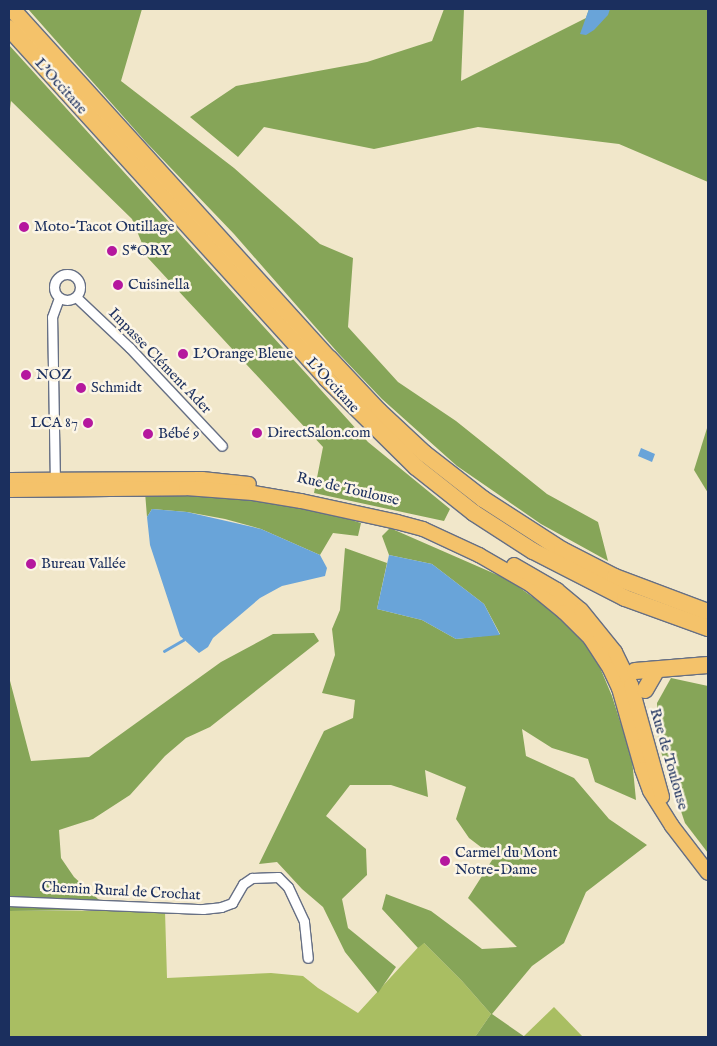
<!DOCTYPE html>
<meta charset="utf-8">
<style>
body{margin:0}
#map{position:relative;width:717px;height:1046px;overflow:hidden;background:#f1e7ca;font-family:"IM FELL English",serif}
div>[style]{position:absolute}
.green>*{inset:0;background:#a9be62}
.forest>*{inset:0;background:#86a558}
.water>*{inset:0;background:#69a4d9}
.stream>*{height:2.5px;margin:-1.25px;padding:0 1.25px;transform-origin:1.25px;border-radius:1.25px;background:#69a4d9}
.roads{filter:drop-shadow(1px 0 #666f84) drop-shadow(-1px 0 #666f84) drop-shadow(0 1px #666f84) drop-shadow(0 -1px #666f84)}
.street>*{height:9px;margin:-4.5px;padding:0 4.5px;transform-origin:4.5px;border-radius:4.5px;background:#fff}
.street>.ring{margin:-4.5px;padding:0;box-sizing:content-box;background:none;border:9px solid #fff;border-radius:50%}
.primary>*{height:14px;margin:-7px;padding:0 7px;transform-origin:7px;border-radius:7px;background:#f4c26a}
.highway>*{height:16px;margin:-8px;padding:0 8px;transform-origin:8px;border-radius:8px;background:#f4c26a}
.dots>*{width:14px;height:14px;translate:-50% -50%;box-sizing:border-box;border:2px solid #fcf5e5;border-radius:50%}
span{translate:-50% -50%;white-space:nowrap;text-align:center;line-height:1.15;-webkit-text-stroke:5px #fcf5e5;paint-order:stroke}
.street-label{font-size:15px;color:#1b2f5e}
.poi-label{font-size:15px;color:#1b2f5e}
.left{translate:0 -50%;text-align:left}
.right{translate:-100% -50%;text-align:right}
.frame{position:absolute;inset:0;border:10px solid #1b2f5e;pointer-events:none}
</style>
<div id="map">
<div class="green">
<i style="clip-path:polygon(9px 911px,165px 911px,167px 978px,271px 973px,303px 976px,318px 988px,358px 1013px,423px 942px,462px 981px,491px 1014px,475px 1037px,9px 1037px)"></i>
<i style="clip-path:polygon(554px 1007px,583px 1037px,525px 1037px,524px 1036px)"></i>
</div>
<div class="forest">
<i style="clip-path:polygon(28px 9px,142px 9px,121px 81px,234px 168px,320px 244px,353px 258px,348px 327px,398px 382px,456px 421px,547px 494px,598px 522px,608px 561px,541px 524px,457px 466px,382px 399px,339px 354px,234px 234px,145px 141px)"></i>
<i style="clip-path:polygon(444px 9px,464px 9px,461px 81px,586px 18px,589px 9px,708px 9px,708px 182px,619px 144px,478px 127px,374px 149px,264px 127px,238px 157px,190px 117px,236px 86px,367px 62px,432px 41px)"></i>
<i style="clip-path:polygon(9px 45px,368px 442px,450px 509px,444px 521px,314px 493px,323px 447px,148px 258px,132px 219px,11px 101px,9px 116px)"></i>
<i style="clip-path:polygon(708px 425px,708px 493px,694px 470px)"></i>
<i style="clip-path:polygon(145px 492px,234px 495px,305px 506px,361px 523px,358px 536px,333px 533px,320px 555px,261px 529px,225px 519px,187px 512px,152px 509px,147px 517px)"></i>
<i style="clip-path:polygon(390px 528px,509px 580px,559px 616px,593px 651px,612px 696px,632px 759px,636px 800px,595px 782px,588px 759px,552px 748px,522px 729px,526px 756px,574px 778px,609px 819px,647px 845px,586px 892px,564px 943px,532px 966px,492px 1014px,525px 1037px,475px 1037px,491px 1014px,462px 981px,424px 943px,418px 948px,382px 909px,386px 894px,431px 911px,482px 949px,517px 947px,468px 898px,494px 857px,469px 838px,456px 819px,466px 787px,425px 770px,428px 797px,391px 785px,350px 785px,326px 816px,366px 849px,367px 875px,342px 899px,348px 928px,396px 967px,378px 993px,345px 952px,323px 907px,302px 889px,277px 862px,259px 864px,324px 731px,353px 718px,355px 700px,322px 693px,335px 655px,332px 629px,340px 610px,345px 548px,387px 563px,377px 609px,422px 620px,456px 639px,500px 634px,484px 604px,432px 564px,389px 555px,382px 536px)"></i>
<i style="clip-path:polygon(314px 633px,319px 641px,210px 727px,186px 738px,165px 756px,130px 795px,93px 819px,59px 830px,61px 858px,74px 877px,110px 910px,9px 911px,9px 677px,31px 761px,89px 757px,221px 662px,273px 634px)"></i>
<i style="clip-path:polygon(671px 678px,708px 686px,708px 853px,685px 823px,658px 743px,657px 703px)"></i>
</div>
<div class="water">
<i style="clip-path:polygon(589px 9px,610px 9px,608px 15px,594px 30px,586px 35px,580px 34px)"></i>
<i style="clip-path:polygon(641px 448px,655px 454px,652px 462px,638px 456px)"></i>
<i style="clip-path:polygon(152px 509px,187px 512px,261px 529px,320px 555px,327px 568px,325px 576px,282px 586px,260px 598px,213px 638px,208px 647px,199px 653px,180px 636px,150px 545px,147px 517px)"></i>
<i style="clip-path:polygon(389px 555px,432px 564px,484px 604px,500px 635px,456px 639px,422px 620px,377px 609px)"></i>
</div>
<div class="stream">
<i style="left:164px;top:651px;width:22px;rotate:-30deg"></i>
</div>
<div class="roads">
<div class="street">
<i class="ring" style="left:54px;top:274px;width:17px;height:17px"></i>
<i style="left:76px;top:297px;width:74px;rotate:43.4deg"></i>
<i style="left:130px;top:348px;width:134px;rotate:46.8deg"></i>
<i style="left:55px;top:484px;width:167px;rotate:-91deg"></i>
<i style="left:52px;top:317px;width:20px;rotate:-70deg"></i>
<i style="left:9px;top:901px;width:194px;rotate:2.4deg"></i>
<i style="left:203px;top:909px;width:18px;rotate:-6deg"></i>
<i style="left:221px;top:907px;width:12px;rotate:-20deg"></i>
<i style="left:232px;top:903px;width:22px;rotate:-60deg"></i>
<i style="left:243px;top:884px;width:11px;rotate:-34deg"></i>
<i style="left:252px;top:878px;width:26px;rotate:-2deg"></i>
<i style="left:278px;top:877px;width:14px;rotate:45deg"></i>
<i style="left:288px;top:887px;width:38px;rotate:65deg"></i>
<i style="left:304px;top:922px;width:36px;rotate:84deg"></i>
</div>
<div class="primary">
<i style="left:9px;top:480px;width:193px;rotate:-0.3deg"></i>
<i style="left:202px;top:479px;width:47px;rotate:6.1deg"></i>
<i style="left:9px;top:490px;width:177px;rotate:-0.6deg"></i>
<i style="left:186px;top:488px;width:67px;rotate:4.3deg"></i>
<i style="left:253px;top:493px;width:49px;rotate:9.5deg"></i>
<i style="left:301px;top:501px;width:98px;rotate:12.3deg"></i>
<i style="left:397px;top:522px;width:27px;rotate:15deg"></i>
<i style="left:423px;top:529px;width:62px;rotate:24.9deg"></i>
<i style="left:479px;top:555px;width:60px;rotate:30deg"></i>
<i style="left:531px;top:585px;width:43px;rotate:39.3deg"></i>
<i style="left:564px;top:612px;width:37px;rotate:45deg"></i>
<i style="left:590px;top:638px;width:37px;rotate:57deg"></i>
<i style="left:610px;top:669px;width:21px;rotate:65deg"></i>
<i style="left:619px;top:688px;width:84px;rotate:74.1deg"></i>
<i style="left:642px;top:769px;width:23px;rotate:70deg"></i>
<i style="left:650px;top:791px;width:41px;rotate:57.8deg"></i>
<i style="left:672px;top:826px;width:59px;rotate:52.5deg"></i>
<i style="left:514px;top:565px;width:50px;rotate:30.2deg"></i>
<i style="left:557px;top:590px;width:31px;rotate:40deg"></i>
<i style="left:581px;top:610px;width:54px;rotate:51deg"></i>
<i style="left:615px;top:652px;width:37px;rotate:64deg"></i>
<i style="left:631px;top:685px;width:116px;rotate:74.5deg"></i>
</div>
<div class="highway">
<i style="left:12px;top:9px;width:471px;rotate:47.8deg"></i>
<i style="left:329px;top:358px;width:73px;rotate:46.7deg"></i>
<i style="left:379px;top:411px;width:62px;rotate:43deg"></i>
<i style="left:424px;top:453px;width:75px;rotate:37.9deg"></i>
<i style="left:483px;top:499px;width:94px;rotate:32.8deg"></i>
<i style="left:562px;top:550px;width:59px;rotate:27deg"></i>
<i style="left:615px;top:577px;width:99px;rotate:20.6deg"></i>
<i style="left:9px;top:28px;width:472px;rotate:47.8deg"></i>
<i style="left:326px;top:378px;width:127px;rotate:44.7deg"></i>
<i style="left:416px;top:467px;width:74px;rotate:38.4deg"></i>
<i style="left:474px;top:513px;width:70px;rotate:32.8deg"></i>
<i style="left:533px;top:551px;width:103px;rotate:27.1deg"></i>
<i style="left:625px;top:598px;width:88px;rotate:19.9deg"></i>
<i style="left:635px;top:671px;width:73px;rotate:-4.7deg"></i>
<i style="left:645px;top:690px;width:22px;rotate:-60deg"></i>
</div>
</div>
<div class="dots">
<i style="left:24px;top:227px;background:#b5179e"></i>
<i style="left:112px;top:251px;background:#b5179e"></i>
<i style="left:118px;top:285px;background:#b5179e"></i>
<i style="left:183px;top:354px;background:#b5179e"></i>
<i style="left:26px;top:375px;background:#b5179e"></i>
<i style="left:81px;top:388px;background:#b5179e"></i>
<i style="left:88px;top:423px;background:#b5179e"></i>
<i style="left:257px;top:433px;background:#b5179e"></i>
<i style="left:148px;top:434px;background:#b5179e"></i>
<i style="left:31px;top:564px;background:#b5179e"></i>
<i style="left:445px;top:861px;background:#b5179e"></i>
</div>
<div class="street-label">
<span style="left:61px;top:86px;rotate:48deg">L'Occitane</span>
<span style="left:160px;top:361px;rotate:46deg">Impasse Clément Ader</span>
<span style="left:333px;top:385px;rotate:47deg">L'Occitane</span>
<span style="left:348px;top:489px;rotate:13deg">Rue de Toulouse</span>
<span style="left:669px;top:759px;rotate:74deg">Rue de Toulouse</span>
<span style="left:121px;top:891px;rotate:3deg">Chemin Rural de Crochat</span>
</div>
<div class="poi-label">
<span class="left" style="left:34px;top:227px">Moto-Tacot Outillage</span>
<span class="left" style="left:122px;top:251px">S*ORY</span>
<span class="left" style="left:128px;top:285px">Cuisinella</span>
<span class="left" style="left:193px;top:354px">L'Orange Bleue</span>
<span class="left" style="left:36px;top:375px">NOZ</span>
<span class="left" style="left:91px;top:388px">Schmidt</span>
<span class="right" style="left:78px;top:423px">LCA 87</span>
<span class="left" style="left:267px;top:433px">DirectSalon.com</span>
<span class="left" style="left:158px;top:434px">Bébé 9</span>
<span class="left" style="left:41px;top:564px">Bureau Vallée</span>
<span class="left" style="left:455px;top:861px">Carmel du Mont<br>Notre-Dame</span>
</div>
<div class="frame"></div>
</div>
